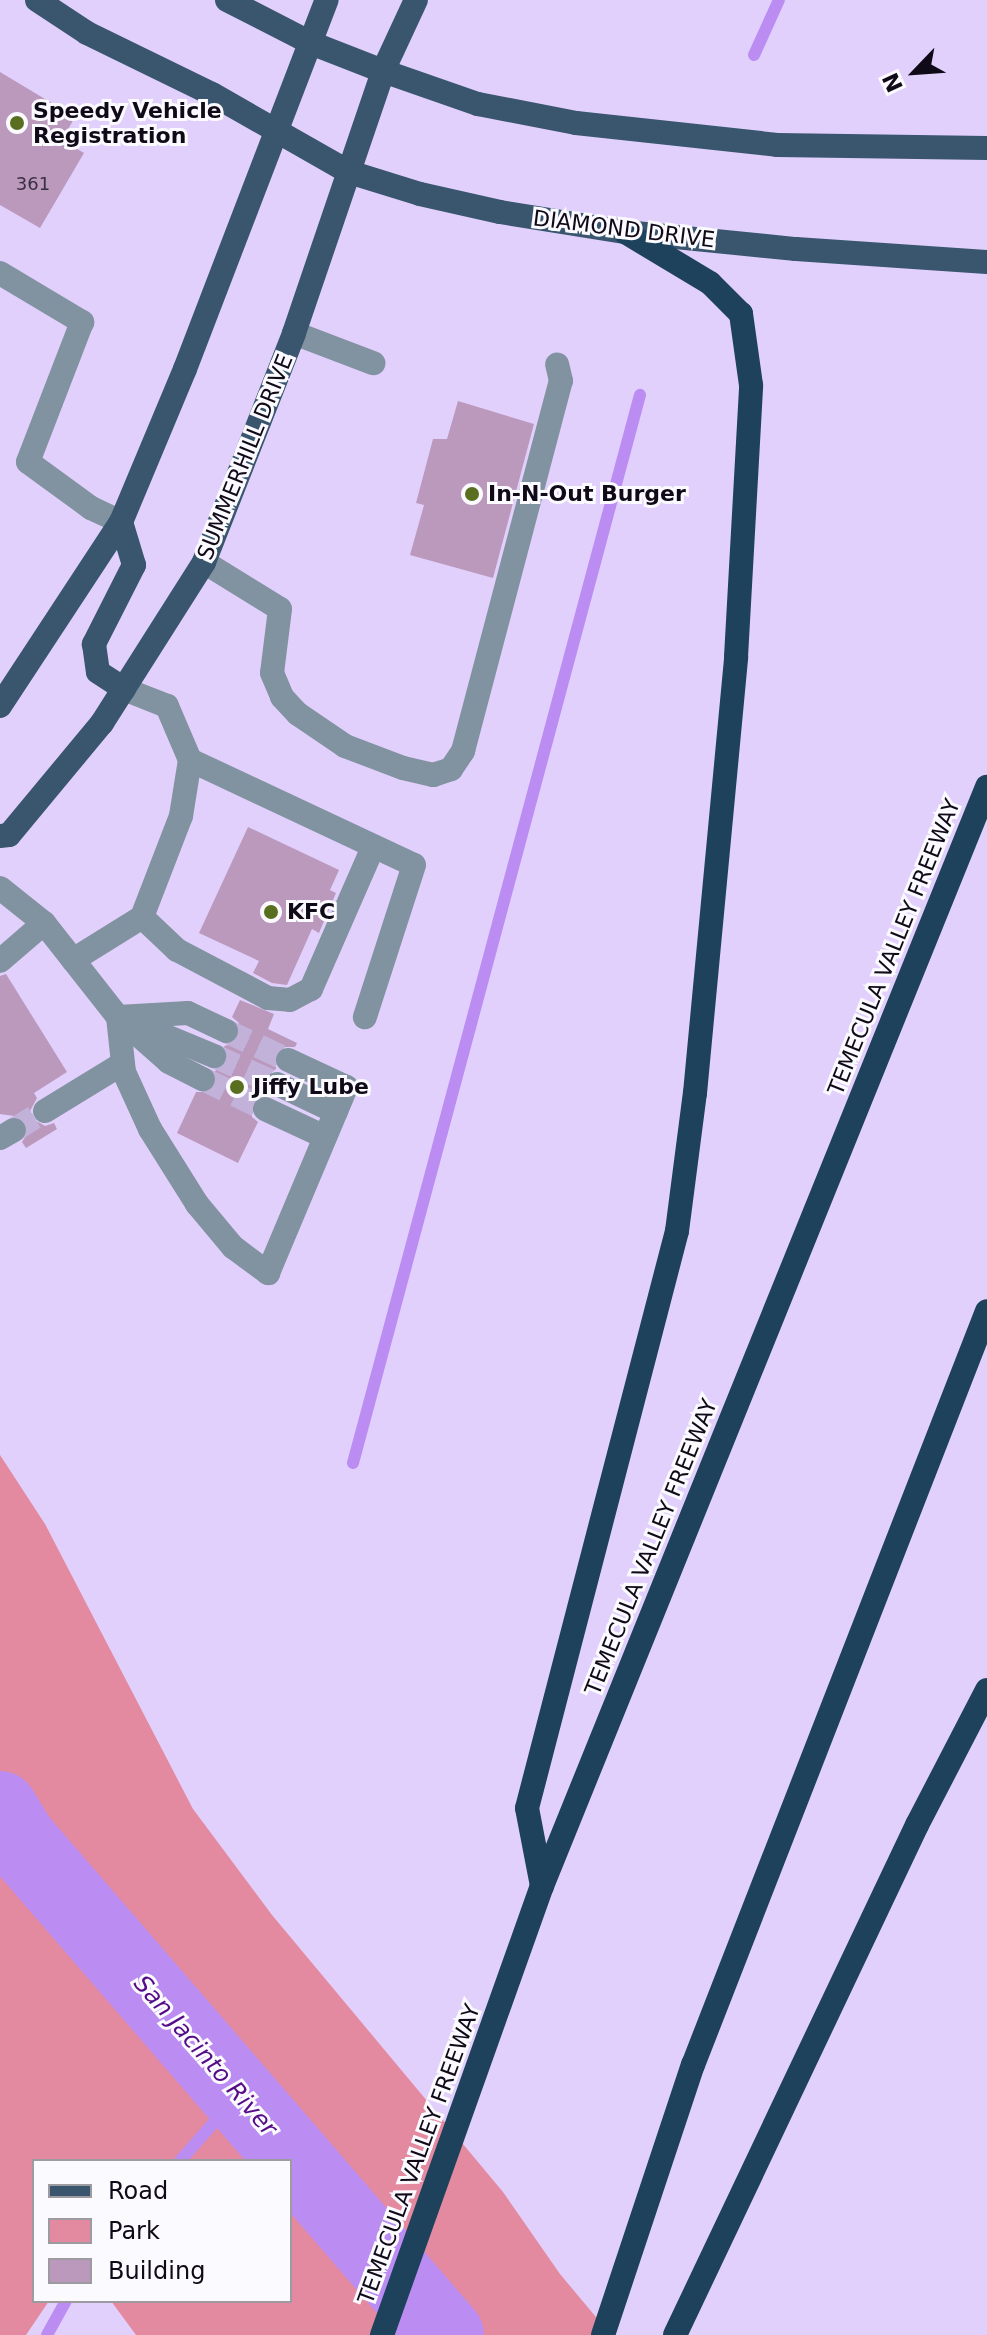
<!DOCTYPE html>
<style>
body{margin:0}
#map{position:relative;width:987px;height:2335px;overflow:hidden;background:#e2d0fc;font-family:"DejaVu Sans",sans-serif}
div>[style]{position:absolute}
.green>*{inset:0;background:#e38aa0}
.stream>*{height:12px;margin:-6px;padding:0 6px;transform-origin:6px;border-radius:6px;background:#bb8cf2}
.river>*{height:76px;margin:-38px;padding:0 38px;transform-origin:38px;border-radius:38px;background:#bb8cf2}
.building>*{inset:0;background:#ba99bd}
.minor-tunnel>*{height:24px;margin-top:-12px;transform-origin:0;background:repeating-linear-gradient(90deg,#c2b2da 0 24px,transparent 0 36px)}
.minor>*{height:24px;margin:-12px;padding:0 12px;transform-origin:12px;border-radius:12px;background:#8192a0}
.major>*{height:24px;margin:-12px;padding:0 12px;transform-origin:12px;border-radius:12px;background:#39566e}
.highway>*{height:24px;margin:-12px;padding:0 12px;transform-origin:12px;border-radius:12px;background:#1e415c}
.dots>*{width:22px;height:22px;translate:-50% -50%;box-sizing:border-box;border:4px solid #fbfafe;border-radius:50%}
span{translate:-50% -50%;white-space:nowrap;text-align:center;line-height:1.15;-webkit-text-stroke:6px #fbfafe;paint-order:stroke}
.number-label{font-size:18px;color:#3a2e41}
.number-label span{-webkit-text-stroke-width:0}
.poi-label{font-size:22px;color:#100a18;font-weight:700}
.left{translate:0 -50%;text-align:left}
.street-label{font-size:22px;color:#100a18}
.water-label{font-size:24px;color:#540b88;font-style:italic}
.legend{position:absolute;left:32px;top:2159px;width:260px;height:144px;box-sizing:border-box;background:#fbfafe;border:2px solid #9d9aa2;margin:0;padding:10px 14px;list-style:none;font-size:24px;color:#100a18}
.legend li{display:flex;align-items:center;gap:16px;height:40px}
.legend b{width:40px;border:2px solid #9d9aa2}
.north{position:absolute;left:875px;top:32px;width:80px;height:80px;-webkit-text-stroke:6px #fbfafe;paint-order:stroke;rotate:245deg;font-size:22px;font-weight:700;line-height:32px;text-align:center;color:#100a18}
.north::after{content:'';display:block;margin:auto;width:28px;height:36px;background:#100a18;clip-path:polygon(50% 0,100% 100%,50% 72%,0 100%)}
</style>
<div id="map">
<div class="green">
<i style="clip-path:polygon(0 1455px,45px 1524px,193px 1809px,272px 1915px,503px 2192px,560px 2274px,611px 2335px,136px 2335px,111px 2301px,290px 2301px,290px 2161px,34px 2161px,34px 2301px,49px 2301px,26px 2335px,0 2335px)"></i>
</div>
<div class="stream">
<i style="left:754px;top:55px;width:60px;rotate:-65.6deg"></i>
<i style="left:353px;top:1463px;width:1106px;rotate:-74.96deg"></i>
<i style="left:180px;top:2161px;width:89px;rotate:-48.6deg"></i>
<i style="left:47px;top:2335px;width:39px;rotate:-61deg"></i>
</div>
<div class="river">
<i style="left:0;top:1809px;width:35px;rotate:59deg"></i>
<i style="left:18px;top:1839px;width:655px;rotate:49.21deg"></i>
</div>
<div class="building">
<i style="clip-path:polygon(0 72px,75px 117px,62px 140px,84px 153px,40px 228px,0 205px)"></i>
<i style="clip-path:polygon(458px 401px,534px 424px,493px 578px,410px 555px,424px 505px,416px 503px,433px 439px,447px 439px)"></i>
<i style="clip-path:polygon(248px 827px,339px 870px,330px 890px,336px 893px,319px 933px,312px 929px,287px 985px,272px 983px,253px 973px,259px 961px,199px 933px)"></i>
<i style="clip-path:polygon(6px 974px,67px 1072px,34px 1093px,37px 1098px,30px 1111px,33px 1119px,45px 1126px,54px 1123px,57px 1129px,26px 1148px,22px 1142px,29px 1131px,27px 1122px,21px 1117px,0 1114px,0 976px)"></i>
<i style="clip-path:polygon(240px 1000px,274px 1014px,268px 1029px,297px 1043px,295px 1047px,280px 1047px,275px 1053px,276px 1069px,263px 1078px,267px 1094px,257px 1096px,251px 1103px,252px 1117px,258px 1122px,238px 1163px,177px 1133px,196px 1092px,211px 1092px,217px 1085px,215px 1071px,228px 1061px,224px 1046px,234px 1044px,240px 1037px,239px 1023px,232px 1017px)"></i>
</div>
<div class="minor-tunnel">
<i style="left:226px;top:1031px;width:68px;rotate:25.1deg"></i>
<i style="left:214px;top:1056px;width:69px;rotate:24deg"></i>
<i style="left:203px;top:1079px;width:69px;rotate:25.8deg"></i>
<i style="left:14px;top:1130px;width:36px;rotate:-32deg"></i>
</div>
<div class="minor">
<i style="left:0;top:273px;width:96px;rotate:30.9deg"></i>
<i style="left:82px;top:322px;width:150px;rotate:111.1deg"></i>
<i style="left:28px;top:462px;width:78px;rotate:36.1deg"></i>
<i style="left:91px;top:508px;width:33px;rotate:25deg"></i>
<i style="left:294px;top:333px;width:85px;rotate:20.8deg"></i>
<i style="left:204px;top:562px;width:89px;rotate:31.7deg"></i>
<i style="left:280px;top:609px;width:64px;rotate:97.1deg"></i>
<i style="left:272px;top:673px;width:26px;rotate:67deg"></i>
<i style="left:282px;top:697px;width:23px;rotate:47deg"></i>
<i style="left:298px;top:714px;width:57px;rotate:34.2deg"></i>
<i style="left:345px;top:746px;width:62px;rotate:20.8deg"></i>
<i style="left:403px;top:768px;width:31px;rotate:13deg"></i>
<i style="left:433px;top:775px;width:19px;rotate:-18deg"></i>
<i style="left:451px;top:769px;width:22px;rotate:-56deg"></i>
<i style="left:463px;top:751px;width:383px;rotate:-75.2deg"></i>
<i style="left:561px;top:381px;width:17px;rotate:-103deg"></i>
<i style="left:190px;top:760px;width:247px;rotate:25.1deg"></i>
<i style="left:414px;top:865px;width:160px;rotate:107.9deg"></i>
<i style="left:0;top:888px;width:56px;rotate:38.5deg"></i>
<i style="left:44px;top:923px;width:120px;rotate:51.8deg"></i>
<i style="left:118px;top:1017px;width:68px;rotate:41.4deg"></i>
<i style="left:169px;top:1062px;width:38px;rotate:27deg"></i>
<i style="left:142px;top:917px;width:48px;rotate:43.3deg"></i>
<i style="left:177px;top:950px;width:103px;rotate:27.8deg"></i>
<i style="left:268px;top:998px;width:22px;rotate:5deg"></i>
<i style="left:290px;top:1000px;width:24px;rotate:-28deg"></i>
<i style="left:311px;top:989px;width:155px;rotate:-66.4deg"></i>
<i style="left:73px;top:960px;width:81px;rotate:-31.9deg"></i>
<i style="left:142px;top:917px;width:108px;rotate:-68.9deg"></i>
<i style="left:181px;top:816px;width:57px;rotate:-80.9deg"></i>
<i style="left:190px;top:760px;width:59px;rotate:-113.1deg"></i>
<i style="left:167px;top:706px;width:46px;rotate:-158.4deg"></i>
<i style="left:0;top:961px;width:58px;rotate:-40.8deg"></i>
<i style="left:118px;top:1017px;width:55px;rotate:83.8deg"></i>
<i style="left:124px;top:1072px;width:63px;rotate:65.5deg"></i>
<i style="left:150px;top:1129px;width:89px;rotate:57.9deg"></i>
<i style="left:197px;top:1204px;width:56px;rotate:50.1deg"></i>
<i style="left:233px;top:1247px;width:44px;rotate:36.6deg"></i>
<i style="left:268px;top:1273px;width:202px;rotate:-67.2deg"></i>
<i style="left:346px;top:1087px;width:64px;rotate:-155deg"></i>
<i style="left:118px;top:1017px;width:70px;rotate:-3.3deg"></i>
<i style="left:188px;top:1013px;width:42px;rotate:25.3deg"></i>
<i style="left:132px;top:1022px;width:89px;rotate:22.5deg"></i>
<i style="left:277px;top:1084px;width:65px;rotate:25.4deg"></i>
<i style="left:265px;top:1109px;width:66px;rotate:25deg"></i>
<i style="left:45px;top:1111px;width:90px;rotate:-31.4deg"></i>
<i style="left:0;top:1138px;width:16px;rotate:-30deg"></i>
</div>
<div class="major">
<i style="left:37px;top:0;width:60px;rotate:33.4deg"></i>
<i style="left:87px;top:33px;width:139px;rotate:26deg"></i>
<i style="left:212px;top:94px;width:158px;rotate:29.7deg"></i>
<i style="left:349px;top:172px;width:74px;rotate:17.2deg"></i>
<i style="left:420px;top:194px;width:82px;rotate:12.7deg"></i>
<i style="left:500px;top:212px;width:127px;rotate:9.1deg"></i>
<i style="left:625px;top:232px;width:172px;rotate:5.7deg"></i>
<i style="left:796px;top:249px;width:191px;rotate:3.9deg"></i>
<i style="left:227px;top:0;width:94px;rotate:27.1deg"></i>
<i style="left:311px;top:43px;width:77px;rotate:21.3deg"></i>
<i style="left:383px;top:71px;width:101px;rotate:19.2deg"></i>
<i style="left:478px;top:104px;width:100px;rotate:11deg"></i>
<i style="left:576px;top:123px;width:202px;rotate:6.2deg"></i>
<i style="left:777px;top:145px;width:210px;rotate:0.8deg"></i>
<i style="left:121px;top:522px;width:45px;rotate:73.2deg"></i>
<i style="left:134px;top:565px;width:89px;rotate:116.9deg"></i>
<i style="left:94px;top:644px;width:28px;rotate:82deg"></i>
<i style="left:98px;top:672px;width:31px;rotate:33deg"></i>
<i style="left:0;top:706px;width:220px;rotate:-56.7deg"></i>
<i style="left:121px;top:522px;width:166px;rotate:-67.3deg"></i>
<i style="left:185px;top:369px;width:395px;rotate:-69deg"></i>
<i style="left:0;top:836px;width:9px;rotate:-6deg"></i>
<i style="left:9px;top:835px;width:146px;rotate:-50.3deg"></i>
<i style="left:102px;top:723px;width:191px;rotate:-57.6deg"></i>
<i style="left:204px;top:562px;width:246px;rotate:-68.5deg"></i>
<i style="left:294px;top:333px;width:277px;rotate:-71.2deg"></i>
<i style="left:383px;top:71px;width:78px;rotate:-65.1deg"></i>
</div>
<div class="highway">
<i style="left:542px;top:1886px;width:79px;rotate:-100.9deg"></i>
<i style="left:527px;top:1808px;width:596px;rotate:-75.43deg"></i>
<i style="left:677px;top:1231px;width:139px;rotate:-82.6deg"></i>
<i style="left:695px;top:1093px;width:438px;rotate:-84.6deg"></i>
<i style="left:736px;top:657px;width:272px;rotate:-86.8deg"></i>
<i style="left:751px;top:385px;width:72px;rotate:-98deg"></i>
<i style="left:741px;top:314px;width:44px;rotate:-135deg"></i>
<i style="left:710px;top:283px;width:99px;rotate:-149deg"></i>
<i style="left:382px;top:2335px;width:477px;rotate:-70.4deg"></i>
<i style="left:542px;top:1886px;width:1186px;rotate:-67.96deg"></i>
<i style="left:603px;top:2335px;width:285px;rotate:-71.6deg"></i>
<i style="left:693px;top:2065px;width:809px;rotate:-68.7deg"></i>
<i style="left:675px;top:2335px;width:565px;rotate:-64.62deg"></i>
<i style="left:917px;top:1825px;width:152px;rotate:-62.6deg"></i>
</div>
<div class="dots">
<i style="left:17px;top:123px;background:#596f1f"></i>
<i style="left:472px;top:494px;background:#596f1f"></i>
<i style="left:271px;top:912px;background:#596f1f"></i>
<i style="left:237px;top:1087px;background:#596f1f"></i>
</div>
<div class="number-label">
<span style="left:33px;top:184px">361</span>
</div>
<div class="poi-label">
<span class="left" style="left:33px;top:123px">Speedy Vehicle<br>Registration</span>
<span class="left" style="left:488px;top:494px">In-N-Out Burger</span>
<span class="left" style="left:287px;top:912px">KFC</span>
<span class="left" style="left:253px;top:1087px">Jiffy Lube</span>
</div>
<div class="street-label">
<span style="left:624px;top:229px;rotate:7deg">DIAMOND DRIVE</span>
<span style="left:245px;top:457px;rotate:-68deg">SUMMERHILL DRIVE</span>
<span style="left:894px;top:947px;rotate:-68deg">TEMECULA VALLEY FREEWAY</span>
<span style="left:651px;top:1547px;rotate:-68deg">TEMECULA VALLEY FREEWAY</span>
<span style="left:419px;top:2154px;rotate:-70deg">TEMECULA VALLEY FREEWAY</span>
</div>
<div class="water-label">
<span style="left:205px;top:2056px;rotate:49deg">San Jacinto River</span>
</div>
<ul class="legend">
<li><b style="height:10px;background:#39566e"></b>Road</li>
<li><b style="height:22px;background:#e38aa0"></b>Park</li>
<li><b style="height:22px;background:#ba99bd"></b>Building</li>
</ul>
<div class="north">N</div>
</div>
